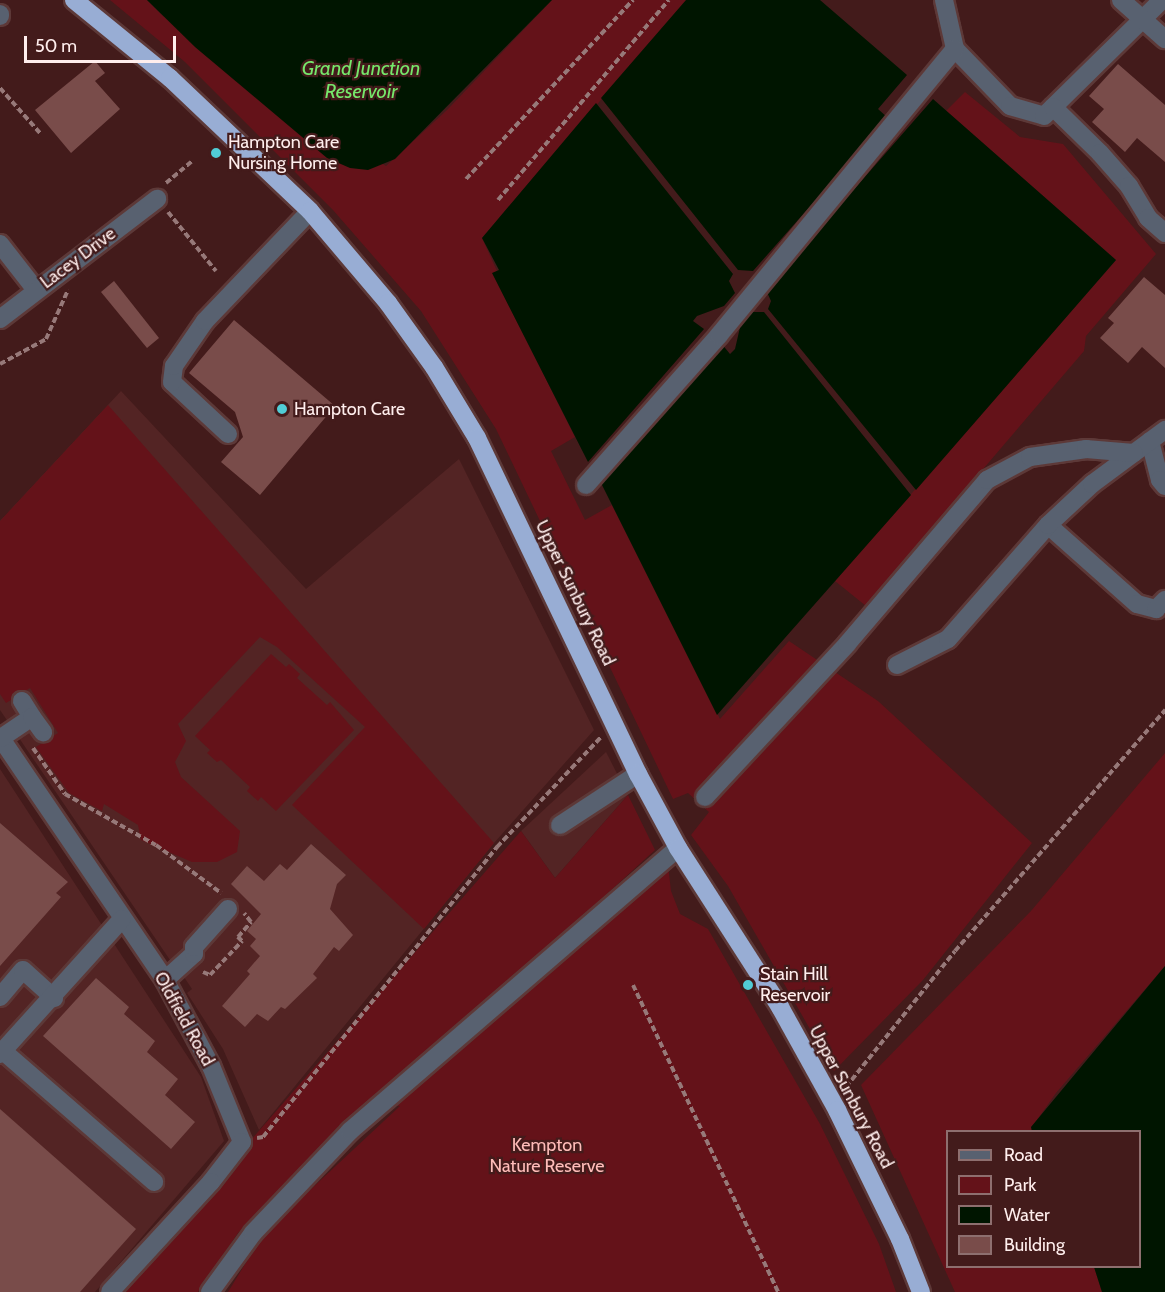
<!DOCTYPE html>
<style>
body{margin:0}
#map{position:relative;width:1165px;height:1292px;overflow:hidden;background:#431b1b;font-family:Cabin,sans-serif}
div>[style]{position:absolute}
.built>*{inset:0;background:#532424}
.green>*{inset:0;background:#641219}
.water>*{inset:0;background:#001500}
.building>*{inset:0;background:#794c4a}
.path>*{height:4px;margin-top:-2px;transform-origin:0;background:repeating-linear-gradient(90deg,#977979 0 6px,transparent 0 9px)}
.roads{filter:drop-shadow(2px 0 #5d3938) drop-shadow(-2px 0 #5d3938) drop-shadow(0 2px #5d3938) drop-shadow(0 -2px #5d3938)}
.minor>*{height:18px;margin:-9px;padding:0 9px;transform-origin:9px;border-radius:9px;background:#586170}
.highway>*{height:18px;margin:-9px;padding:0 9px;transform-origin:9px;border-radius:9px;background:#98add4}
.dots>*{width:16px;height:16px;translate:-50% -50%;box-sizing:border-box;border:3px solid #431b1b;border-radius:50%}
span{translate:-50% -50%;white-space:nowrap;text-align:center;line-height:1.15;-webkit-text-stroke:4.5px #431b1b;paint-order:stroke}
.poi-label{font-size:18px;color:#ffeeed}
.left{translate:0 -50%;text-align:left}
.street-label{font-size:18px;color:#ffeeed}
.park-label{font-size:18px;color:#ffbcb9}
.water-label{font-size:20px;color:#76e76b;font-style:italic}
.legend{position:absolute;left:946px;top:1130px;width:195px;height:138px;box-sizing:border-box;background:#431b1b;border:2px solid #8e6f6f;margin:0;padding:8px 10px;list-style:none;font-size:18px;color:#ffeeed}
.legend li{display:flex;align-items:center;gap:12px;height:30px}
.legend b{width:30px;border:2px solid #8e6f6f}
.scale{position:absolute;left:24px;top:36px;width:152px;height:27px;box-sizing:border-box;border:3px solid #ffeeed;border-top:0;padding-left:8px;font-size:18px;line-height:21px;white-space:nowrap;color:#ffeeed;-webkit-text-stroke:4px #431b1b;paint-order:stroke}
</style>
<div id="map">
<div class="built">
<i style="clip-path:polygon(121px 391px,306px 589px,459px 459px,594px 730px,494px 843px,259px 1130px,223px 1049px,187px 993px,192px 989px,184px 977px,190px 970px,179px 956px,170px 960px,0 710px,0 521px)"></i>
<i style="clip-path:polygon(606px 752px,628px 795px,555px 878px,521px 831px)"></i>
<i style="clip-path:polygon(0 769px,201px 1077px,224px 1141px,95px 1292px,0 1292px)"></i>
</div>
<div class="green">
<i style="clip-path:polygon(110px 0,147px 0,162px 15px,386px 166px,447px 110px,552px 0,687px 0,482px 238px,497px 271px,493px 274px,575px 437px,551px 451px,585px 520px,612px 505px,720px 719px,789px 641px,878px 701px,1032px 843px,923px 980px,834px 1071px,728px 886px,691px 835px,709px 812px,688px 793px,673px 799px,496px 429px,421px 311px,333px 210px,185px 62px)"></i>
<i style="clip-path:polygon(965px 92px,1020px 137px,1063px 144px,1156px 254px,1086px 336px,1084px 351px,866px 606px,835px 581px,1116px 260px,946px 111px)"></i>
<i style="clip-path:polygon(108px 405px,494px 843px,424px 929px,292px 805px,365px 727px,277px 647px,260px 637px,178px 724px,186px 741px,175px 762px,181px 777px,240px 831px,237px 852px,217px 862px,192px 862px,141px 840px,138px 825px,104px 804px,102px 811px,69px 793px,36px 747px,58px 733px,30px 688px,6px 703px,0 694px,0 521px)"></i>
<i style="clip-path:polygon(271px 654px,286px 667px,289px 664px,300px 674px,297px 678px,327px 705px,330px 702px,354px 730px,276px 811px,261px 797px,258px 801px,247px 791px,250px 787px,221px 760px,217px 762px,207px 753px,210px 750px,195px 736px)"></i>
<i style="clip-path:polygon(1165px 753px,1165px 966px,1056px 1093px,1032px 1127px,1032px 1131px,948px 1132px,948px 1266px,1094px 1267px,1102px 1292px,955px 1292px,861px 1085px,1031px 911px)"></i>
<i style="clip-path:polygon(628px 795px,655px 850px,537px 958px,545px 978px,668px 864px,671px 891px,680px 914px,708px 929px,820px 1124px,879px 1244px,896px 1292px,228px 1292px,264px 1233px,400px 1106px,372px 1103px,238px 1233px,198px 1292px,118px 1292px,521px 831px,555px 878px)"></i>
</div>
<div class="water">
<i style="clip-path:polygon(147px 0,552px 0,395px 159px,368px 170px,350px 168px,327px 158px,195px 47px)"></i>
<i style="clip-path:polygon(686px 0,820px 0,907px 75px,878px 109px,888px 118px,753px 271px,738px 270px,601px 98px)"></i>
<i style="clip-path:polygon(933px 99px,1116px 260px,916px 490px,768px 309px,771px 301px,766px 290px)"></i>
<i style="clip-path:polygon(596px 103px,733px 274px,729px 281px,735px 293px,724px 306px,697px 316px,693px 321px,704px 329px,588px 462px,492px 273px,499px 270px,482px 238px)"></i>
<i style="clip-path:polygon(749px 312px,764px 312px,911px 495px,717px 715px,600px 481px,721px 343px,730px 354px,735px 349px,741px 323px)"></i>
<i style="clip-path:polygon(1165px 966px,1165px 1292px,1102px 1292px,1094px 1267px,1140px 1266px,1140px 1132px,1032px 1132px,1031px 1127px)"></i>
</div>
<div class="building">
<i style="clip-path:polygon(95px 61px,105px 73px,95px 81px,120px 109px,71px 153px,35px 110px)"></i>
<i style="clip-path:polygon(1118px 64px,1165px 105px,1165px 162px,1137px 138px,1125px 152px,1092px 122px,1104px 109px,1089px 96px)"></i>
<i style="clip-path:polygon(1144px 277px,1165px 295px,1165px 368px,1142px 347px,1128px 363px,1100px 338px,1114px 323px,1108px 318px)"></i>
<i style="clip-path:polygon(114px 281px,159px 338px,147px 348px,101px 292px)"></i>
<i style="clip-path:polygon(234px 320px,335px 406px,260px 495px,221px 462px,243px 437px,235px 412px,189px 373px)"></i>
<i style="clip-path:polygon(0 823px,68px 882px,56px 893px,61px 897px,0 966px)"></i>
<i style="clip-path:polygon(311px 844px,346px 875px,337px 884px,330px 909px,353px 935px,339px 951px,334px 947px,313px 974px,317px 978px,285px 1009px,281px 1007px,268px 1021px,257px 1014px,245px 1027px,222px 1006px,250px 974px,247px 971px,260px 956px,250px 946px,256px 939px,247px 931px,261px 914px,231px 884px,247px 866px,264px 881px,280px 864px,287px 870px)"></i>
<i style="clip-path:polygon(96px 978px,129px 1007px,124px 1014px,155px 1041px,147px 1052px,178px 1079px,165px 1095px,195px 1122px,171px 1149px,43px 1036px)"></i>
<i style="clip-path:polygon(0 1109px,136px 1229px,80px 1292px,0 1292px)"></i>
</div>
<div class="path">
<i style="left:0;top:88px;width:60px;rotate:48.4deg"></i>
<i style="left:466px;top:179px;width:245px;rotate:-47deg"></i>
<i style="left:166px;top:183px;width:35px;rotate:-40deg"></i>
<i style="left:498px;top:200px;width:263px;rotate:-49.5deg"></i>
<i style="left:168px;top:212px;width:76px;rotate:50.9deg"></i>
<i style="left:0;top:364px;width:52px;rotate:-28.5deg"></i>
<i style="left:46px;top:339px;width:54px;rotate:-65.8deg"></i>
<i style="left:33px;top:748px;width:56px;rotate:55.2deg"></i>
<i style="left:65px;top:794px;width:104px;rotate:29.3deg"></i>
<i style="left:156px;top:845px;width:81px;rotate:36.4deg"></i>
<i style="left:203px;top:972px;width:8px;rotate:23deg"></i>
<i style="left:210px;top:975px;width:47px;rotate:-46.7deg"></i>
<i style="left:242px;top:941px;width:6px;rotate:-135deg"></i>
<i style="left:238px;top:937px;width:20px;rotate:-49deg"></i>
<i style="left:251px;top:922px;width:11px;rotate:-128deg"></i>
<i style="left:633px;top:985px;width:340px;rotate:64.7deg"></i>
<i style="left:846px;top:1087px;width:174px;rotate:-51.3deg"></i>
<i style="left:955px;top:951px;width:320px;rotate:-48.9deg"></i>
<i style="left:257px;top:1138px;width:6px;rotate:-9deg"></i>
<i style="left:263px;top:1137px;width:373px;rotate:-51.1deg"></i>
<i style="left:497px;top:847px;width:151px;rotate:-46.6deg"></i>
</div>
<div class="roads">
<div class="minor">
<i style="left:944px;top:0;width:50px;rotate:77.3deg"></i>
<i style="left:955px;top:49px;width:79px;rotate:46deg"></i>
<i style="left:1010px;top:106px;width:35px;rotate:16deg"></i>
<i style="left:1044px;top:116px;width:165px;rotate:-44.5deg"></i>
<i style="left:1121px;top:0;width:59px;rotate:41.6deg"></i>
<i style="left:0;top:14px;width:2px;rotate:90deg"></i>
<i style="left:1053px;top:107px;width:66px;rotate:44.4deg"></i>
<i style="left:1100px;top:153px;width:44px;rotate:48.7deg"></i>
<i style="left:1129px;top:186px;width:37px;rotate:59deg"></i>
<i style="left:1148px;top:218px;width:23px;rotate:41deg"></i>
<i style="left:0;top:244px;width:58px;rotate:52deg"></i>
<i style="left:0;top:319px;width:198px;rotate:-37.4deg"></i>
<i style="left:228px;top:434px;width:76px;rotate:-137.1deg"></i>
<i style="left:172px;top:382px;width:16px;rotate:-83deg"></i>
<i style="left:174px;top:366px;width:55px;rotate:-55.4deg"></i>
<i style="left:205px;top:321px;width:152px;rotate:-46.3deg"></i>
<i style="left:1150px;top:441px;width:40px;rotate:75.6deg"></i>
<i style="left:1160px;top:480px;width:8px;rotate:50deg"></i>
<i style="left:586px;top:485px;width:200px;rotate:-48.4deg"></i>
<i style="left:719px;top:335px;width:371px;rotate:-50.5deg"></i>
<i style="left:1048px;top:525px;width:119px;rotate:41.6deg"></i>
<i style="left:1137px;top:604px;width:20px;rotate:15deg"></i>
<i style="left:1156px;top:609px;width:13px;rotate:-45deg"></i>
<i style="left:897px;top:665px;width:57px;rotate:-27deg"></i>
<i style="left:948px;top:639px;width:152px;rotate:-48.7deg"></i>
<i style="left:1048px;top:525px;width:60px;rotate:-43deg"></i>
<i style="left:1092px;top:484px;width:91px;rotate:-36.5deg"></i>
<i style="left:22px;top:701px;width:19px;rotate:58deg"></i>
<i style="left:0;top:737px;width:294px;rotate:55.8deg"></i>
<i style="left:165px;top:980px;width:98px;rotate:61.9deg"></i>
<i style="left:211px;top:1066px;width:82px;rotate:67.8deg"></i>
<i style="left:242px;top:1142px;width:51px;rotate:127.8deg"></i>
<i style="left:211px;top:1182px;width:149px;rotate:132.6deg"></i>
<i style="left:1px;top:738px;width:37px;rotate:-34deg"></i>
<i style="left:32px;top:717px;width:19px;rotate:54deg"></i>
<i style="left:705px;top:797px;width:209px;rotate:-47.1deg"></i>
<i style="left:847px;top:644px;width:216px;rotate:-49.5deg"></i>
<i style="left:987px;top:480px;width:49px;rotate:-28.1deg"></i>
<i style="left:1030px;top:457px;width:57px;rotate:-8.1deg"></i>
<i style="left:1086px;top:449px;width:48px;rotate:4.8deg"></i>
<i style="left:560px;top:825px;width:93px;rotate:-33.2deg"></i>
<i style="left:165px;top:980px;width:39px;rotate:-42deg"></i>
<i style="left:194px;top:954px;width:7px;rotate:-90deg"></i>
<i style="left:194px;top:947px;width:51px;rotate:-48.2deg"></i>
<i style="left:0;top:997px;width:35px;rotate:-50deg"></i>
<i style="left:23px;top:970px;width:42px;rotate:42.1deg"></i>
<i style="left:3px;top:1051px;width:200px;rotate:40.9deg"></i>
<i style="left:0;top:1054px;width:182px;rotate:-47.9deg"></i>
<i style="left:210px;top:1292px;width:73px;rotate:-53.9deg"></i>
<i style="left:253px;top:1233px;width:141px;rotate:-46.4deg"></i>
<i style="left:350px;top:1131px;width:433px;rotate:-40.8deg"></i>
</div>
<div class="highway">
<i style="left:74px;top:0;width:124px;rotate:39.1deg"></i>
<i style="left:170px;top:78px;width:193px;rotate:43.5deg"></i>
<i style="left:310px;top:211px;width:121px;rotate:49.7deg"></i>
<i style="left:388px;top:303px;width:79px;rotate:54.3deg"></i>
<i style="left:434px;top:367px;width:83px;rotate:58.8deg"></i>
<i style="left:477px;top:438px;width:373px;rotate:64.4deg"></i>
<i style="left:638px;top:774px;width:84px;rotate:61.6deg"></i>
<i style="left:678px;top:848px;width:189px;rotate:57.3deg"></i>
<i style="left:780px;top:1007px;width:118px;rotate:61deg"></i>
<i style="left:837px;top:1110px;width:144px;rotate:64deg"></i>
<i style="left:900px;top:1239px;width:57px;rotate:68.4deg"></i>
</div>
</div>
<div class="dots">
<i style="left:216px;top:153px;background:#51ccd5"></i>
<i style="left:282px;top:409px;background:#51ccd5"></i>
<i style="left:748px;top:985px;background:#51ccd5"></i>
</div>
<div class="poi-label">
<span class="left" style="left:228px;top:153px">Hampton Care<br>Nursing Home</span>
<span class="left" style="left:294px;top:409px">Hampton Care</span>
<span class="left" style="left:760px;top:985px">Stain Hill<br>Reservoir</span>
</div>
<div class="street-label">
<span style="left:78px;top:258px;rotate:-37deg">Lacey Drive</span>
<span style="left:575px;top:593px;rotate:64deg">Upper Sunbury Road</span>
<span style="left:184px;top:1019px;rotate:61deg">Oldfield Road</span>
<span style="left:851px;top:1097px;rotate:62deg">Upper Sunbury Road</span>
</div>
<div class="park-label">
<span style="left:547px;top:1156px">Kempton<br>Nature Reserve</span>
</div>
<div class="water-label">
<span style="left:361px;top:80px">Grand Junction<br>Reservoir</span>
</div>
<ul class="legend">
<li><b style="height:8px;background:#586170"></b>Road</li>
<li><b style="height:16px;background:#641219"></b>Park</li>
<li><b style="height:16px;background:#001500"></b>Water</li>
<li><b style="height:16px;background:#794c4a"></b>Building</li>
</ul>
<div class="scale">50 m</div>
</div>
